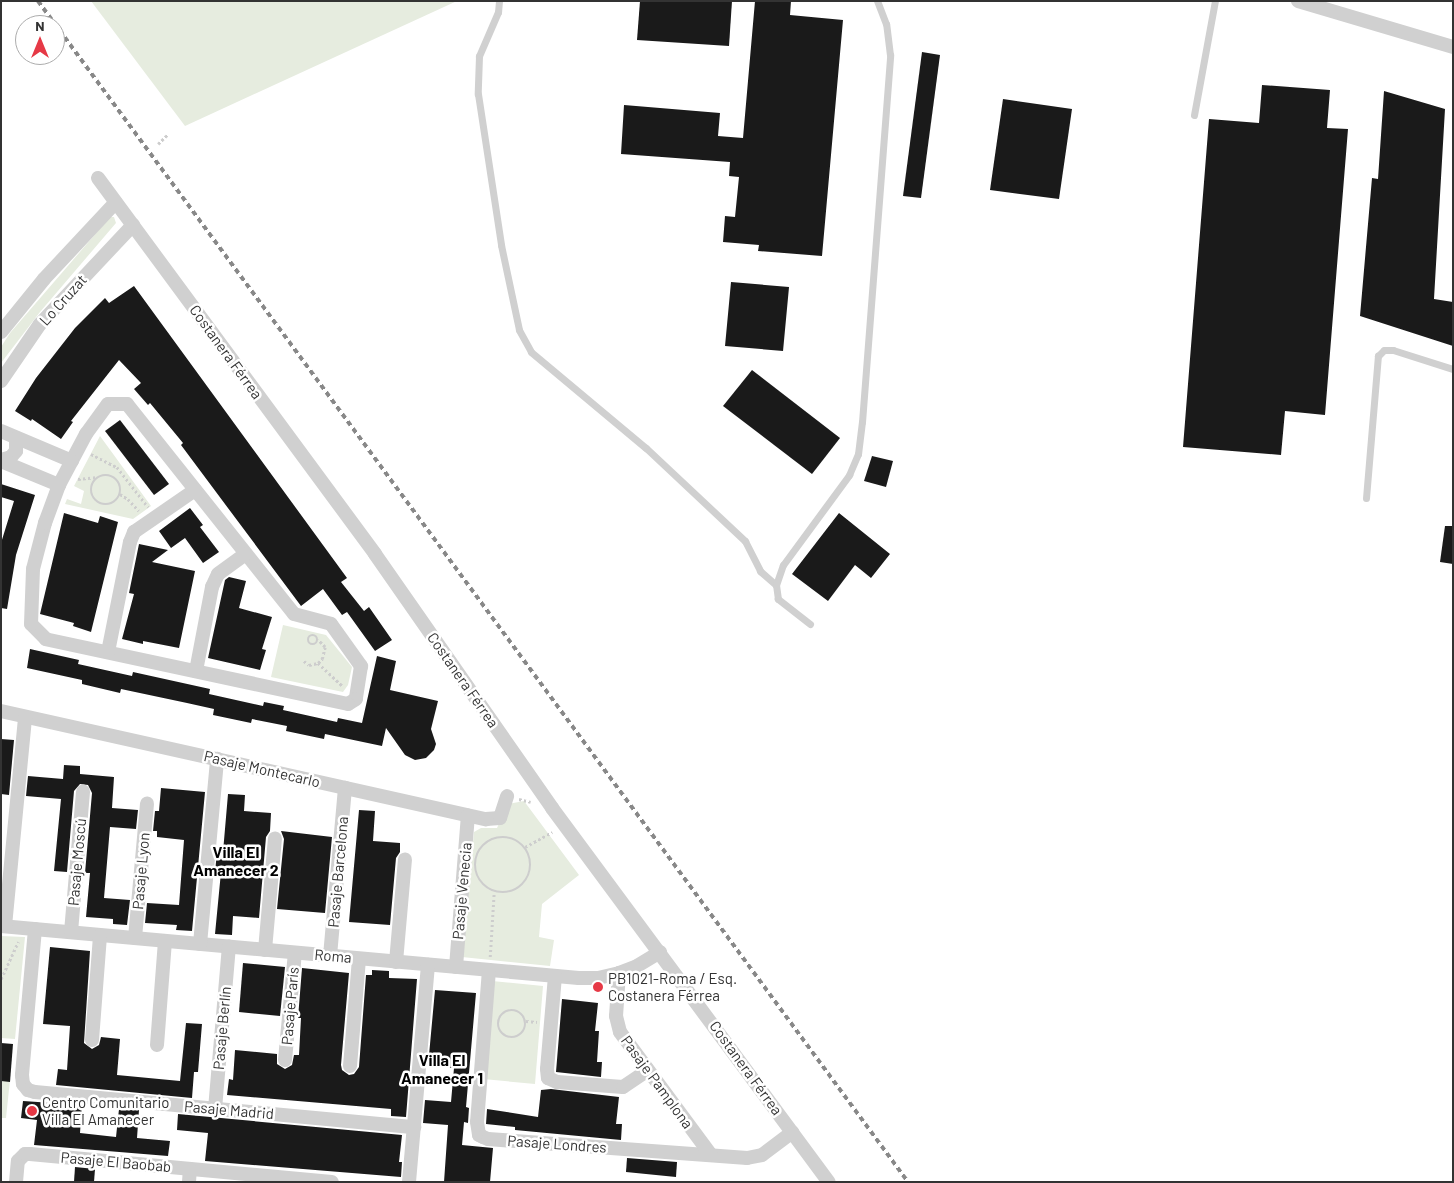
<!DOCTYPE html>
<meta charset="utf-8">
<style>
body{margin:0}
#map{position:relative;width:1454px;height:1183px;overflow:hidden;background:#fff;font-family:Barlow,sans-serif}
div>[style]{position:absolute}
.green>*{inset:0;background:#e6ecdf}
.building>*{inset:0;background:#1a1a1a}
.path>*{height:2.5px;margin-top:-1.25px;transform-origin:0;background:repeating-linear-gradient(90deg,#cdcdcd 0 2.5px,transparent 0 5px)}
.path>.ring{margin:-1.25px;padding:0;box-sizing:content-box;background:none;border:2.5px solid #cdcdcd;border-radius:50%}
.service>*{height:7px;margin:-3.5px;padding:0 3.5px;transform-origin:3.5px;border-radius:3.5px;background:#d0d0d0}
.minor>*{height:14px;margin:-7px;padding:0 7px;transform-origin:7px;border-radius:7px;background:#d0d0d0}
.rail>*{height:4px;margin-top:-2px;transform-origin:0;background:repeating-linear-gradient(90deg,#888 0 5px,transparent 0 9px)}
.dots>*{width:14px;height:14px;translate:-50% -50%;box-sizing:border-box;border:2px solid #fff;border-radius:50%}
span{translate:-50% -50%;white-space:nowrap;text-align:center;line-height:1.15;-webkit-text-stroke:5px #fff;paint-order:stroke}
.street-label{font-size:15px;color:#333}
.poi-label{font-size:15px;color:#333}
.left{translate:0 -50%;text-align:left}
.neighbourhood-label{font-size:16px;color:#000;font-weight:700}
.frame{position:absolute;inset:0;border:2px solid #333;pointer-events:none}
.north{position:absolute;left:15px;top:15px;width:50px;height:50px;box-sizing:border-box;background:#fff;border:1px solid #adadad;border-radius:50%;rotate:0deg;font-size:14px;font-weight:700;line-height:20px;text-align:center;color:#333}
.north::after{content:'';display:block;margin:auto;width:18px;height:22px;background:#e63946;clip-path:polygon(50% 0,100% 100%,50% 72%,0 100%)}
</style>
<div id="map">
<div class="green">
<i style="clip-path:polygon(91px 1px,457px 1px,185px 126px)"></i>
<i style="clip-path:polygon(107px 217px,114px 217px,116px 223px,40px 312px,1px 363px,1px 347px,10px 333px,98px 231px)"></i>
<i style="clip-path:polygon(100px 436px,151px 506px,133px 519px,65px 504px,67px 499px,81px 504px,84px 491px,74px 486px)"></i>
<i style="clip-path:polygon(283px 625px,326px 635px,352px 667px,348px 685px,343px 692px,271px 677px)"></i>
<i style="clip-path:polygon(524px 801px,579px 875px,542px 904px,539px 937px,554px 940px,550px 966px,462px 957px,474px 832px,481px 828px,497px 828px,508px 804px)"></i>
<i style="clip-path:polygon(1px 936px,25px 937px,15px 1039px,1px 1038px)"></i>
<i style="clip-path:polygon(492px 981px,543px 986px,535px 1084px,483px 1079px)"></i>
<i style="clip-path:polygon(1px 1079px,10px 1080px,6px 1118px,1px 1118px)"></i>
</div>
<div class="building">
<i style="clip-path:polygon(640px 1px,732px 1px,729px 46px,637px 40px)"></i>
<i style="clip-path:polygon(755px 1px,791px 1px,790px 15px,843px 20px,822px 256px,758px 251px,759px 245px,723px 242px,725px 216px,735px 217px,739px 177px,729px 176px,730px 162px,621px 154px,624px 105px,720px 113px,718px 136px,743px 138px)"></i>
<i style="clip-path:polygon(922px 52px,940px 55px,921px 198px,903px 196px)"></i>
<i style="clip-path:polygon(1262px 85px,1330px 90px,1327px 128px,1348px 129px,1325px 415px,1285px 411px,1281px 455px,1183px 447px,1209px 119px,1259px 123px)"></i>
<i style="clip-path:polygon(1384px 91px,1445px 109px,1434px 299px,1453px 302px,1453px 346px,1360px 316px,1372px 178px,1378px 179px)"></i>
<i style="clip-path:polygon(1003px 99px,1072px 109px,1059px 199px,990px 190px)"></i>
<i style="clip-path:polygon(731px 282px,789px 287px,783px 351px,725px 346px)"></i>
<i style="clip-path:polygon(134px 286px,347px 578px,341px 582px,364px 611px,369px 607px,392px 640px,375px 651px,347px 612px,342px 615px,323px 589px,301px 606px,181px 445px,183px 443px,150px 403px,148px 405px,134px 389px,141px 383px,119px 360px,71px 421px,73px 422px,61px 439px,32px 419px,31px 421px,15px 411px,36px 378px,75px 328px,105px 298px,109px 303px)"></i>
<i style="clip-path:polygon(752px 370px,840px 438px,812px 474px,723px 406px)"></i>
<i style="clip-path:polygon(120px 420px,169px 484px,154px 495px,105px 431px)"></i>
<i style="clip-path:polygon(872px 456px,893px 461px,886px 487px,864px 481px)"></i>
<i style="clip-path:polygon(1px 484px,35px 495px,16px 555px,7px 609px,1px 608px,1px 543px,14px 501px,1px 497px)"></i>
<i style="clip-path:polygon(190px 508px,203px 525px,200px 527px,219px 552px,203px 563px,185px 538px,171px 548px,159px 531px)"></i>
<i style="clip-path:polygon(64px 513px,98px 523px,100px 516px,118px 522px,91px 632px,73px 626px,74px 623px,40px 614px)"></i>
<i style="clip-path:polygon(839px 513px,890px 554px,871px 578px,855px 565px,828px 601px,792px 574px)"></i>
<i style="clip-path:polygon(1445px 526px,1453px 526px,1453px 564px,1440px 562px)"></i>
<i style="clip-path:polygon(139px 544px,168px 550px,152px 562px,195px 571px,179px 648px,143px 641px,143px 644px,122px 639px,134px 594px,129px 593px)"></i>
<i style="clip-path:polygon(229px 577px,246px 581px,239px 608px,272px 617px,262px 649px,266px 650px,260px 670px,208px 658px,225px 580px)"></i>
<i style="clip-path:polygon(30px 649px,79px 660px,78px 664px,132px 676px,133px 672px,210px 689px,209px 694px,263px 706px,264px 702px,284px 706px,283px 710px,337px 722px,338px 718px,362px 723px,377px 656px,396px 661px,390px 690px,438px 701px,431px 729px,436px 744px,434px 750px,426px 758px,415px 760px,405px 755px,386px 728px,382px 746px,325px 734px,324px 739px,286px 731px,287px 726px,252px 719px,251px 723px,213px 715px,214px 709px,187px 703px,121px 689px,120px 693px,82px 684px,82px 680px,27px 668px)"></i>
<i style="clip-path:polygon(1px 739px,14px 740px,9px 795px,1px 794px)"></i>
<i style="clip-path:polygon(64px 765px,80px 766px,80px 774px,114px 777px,112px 808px,138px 810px,136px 829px,110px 827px,104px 898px,130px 900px,127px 925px,113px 924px,113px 919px,86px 917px,90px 873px,85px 873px,92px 793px,88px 785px,80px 784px,74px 791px,67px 872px,54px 871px,61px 799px,26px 796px,28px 776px,63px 779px)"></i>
<i style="clip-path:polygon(161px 788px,205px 792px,192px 931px,176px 930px,177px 925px,145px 923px,147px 903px,179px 905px,184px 840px,157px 837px,157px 831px,153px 831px,155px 811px,159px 811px)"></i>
<i style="clip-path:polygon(228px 794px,245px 795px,244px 811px,271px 813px,270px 831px,266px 837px,259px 918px,233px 916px,232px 935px,215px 934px,221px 872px,215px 872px,217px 852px,223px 852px)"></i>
<i style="clip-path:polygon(359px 810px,375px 811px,373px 841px,400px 843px,400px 852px,396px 858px,390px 925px,349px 922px)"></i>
<i style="clip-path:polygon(281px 831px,332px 837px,325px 913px,277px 909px,284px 839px)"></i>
<i style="clip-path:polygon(50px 947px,90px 951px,84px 1043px,92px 1049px,99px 1045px,101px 1037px,120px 1039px,117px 1075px,180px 1081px,186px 1023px,202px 1024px,198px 1072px,194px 1072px,192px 1098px,56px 1085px,58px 1069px,67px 1070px,70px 1026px,43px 1024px)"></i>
<i style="clip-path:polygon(243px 963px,285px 967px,280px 1016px,239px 1012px)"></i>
<i style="clip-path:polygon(302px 968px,349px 973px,341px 1065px,342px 1070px,349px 1075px,354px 1074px,359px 1067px,366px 975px,372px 975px,372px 970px,389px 971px,389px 978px,417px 979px,406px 1117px,391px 1116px,391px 1109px,227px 1095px,229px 1079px,233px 1080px,235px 1050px,277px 1054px,277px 1064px,285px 1069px,292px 1065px,294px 1055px,299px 1055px,301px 1018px,298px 1018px)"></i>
<i style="clip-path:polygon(435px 990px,476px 993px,466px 1107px,469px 1108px,468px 1123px,464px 1122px,462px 1145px,493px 1148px,490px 1182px,444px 1182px,448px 1125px,423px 1123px,425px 1100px,451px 1102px,454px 1068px,428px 1066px)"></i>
<i style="clip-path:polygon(562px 999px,598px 1003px,595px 1031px,599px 1031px,597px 1062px,602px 1062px,601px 1077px,556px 1072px)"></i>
<i style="clip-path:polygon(1px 1043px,13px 1044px,10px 1082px,1px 1081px)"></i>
<i style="clip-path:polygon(551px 1089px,619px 1097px,616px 1124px,622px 1124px,621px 1140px,515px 1130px,515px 1127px,486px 1124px,487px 1109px,538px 1117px,541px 1090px)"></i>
<i style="clip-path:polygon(23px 1101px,82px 1105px,80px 1133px,116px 1137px,119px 1109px,139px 1110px,137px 1138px,170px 1141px,168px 1156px,34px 1145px,37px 1120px,21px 1118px)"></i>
<i style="clip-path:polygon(178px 1114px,402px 1135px,399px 1162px,402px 1162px,401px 1177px,205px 1161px,208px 1133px,177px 1130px)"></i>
<i style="clip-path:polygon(627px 1158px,677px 1162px,676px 1177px,626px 1172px)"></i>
<i style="clip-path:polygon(75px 1167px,95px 1169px,94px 1182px,74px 1182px)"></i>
</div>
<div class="path">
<i style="left:158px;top:144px;width:13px;rotate:-45deg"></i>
<i style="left:91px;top:454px;width:29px;rotate:27deg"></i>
<i style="left:117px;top:467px;width:51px;rotate:52.2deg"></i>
<i class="ring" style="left:91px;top:475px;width:27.5px;height:27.5px"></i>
<i style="left:78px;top:479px;width:20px;rotate:-6deg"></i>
<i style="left:120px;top:494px;width:9px;rotate:32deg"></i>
<i style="left:128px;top:499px;width:16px;rotate:47deg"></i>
<i class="ring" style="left:308px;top:635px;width:7.5px;height:7.5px"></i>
<i style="left:304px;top:661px;width:6px;rotate:39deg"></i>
<i style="left:309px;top:665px;width:9px;rotate:-13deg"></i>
<i style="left:318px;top:663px;width:6px;rotate:-45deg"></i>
<i style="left:322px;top:659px;width:12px;rotate:-76deg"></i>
<i style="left:325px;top:647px;width:10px;rotate:-135deg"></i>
<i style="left:318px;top:663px;width:34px;rotate:43deg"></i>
<i style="left:519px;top:799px;width:12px;rotate:14deg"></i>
<i class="ring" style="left:475px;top:837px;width:53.5px;height:53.5px"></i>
<i style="left:525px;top:847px;width:31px;rotate:-29deg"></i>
<i style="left:490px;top:957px;width:65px;rotate:-86.5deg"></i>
<i style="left:1px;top:979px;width:41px;rotate:-65.3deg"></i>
<i class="ring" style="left:498px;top:1010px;width:25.5px;height:25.5px"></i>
<i style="left:526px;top:1021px;width:11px;rotate:5deg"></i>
</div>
<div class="service">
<i style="left:499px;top:1px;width:11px;rotate:95deg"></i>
<i style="left:498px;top:12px;width:48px;rotate:113.4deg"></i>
<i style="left:479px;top:56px;width:38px;rotate:92deg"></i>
<i style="left:478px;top:94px;width:153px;rotate:81.3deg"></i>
<i style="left:501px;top:245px;width:87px;rotate:78deg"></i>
<i style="left:519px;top:330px;width:25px;rotate:61deg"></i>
<i style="left:531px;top:352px;width:150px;rotate:39.9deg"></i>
<i style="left:646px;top:448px;width:136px;rotate:43.2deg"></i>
<i style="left:745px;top:541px;width:34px;rotate:63deg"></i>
<i style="left:760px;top:571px;width:21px;rotate:41deg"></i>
<i style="left:1194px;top:115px;width:116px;rotate:-79.6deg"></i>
<i style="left:1366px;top:498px;width:143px;rotate:-85.2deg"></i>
<i style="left:1378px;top:356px;width:8px;rotate:-45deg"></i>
<i style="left:1384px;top:350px;width:9px"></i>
<i style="left:1393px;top:350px;width:63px;rotate:17.6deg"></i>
<i style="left:810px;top:624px;width:41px;rotate:-142deg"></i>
<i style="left:778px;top:599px;width:14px;rotate:-98deg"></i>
<i style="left:776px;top:585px;width:21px;rotate:-71deg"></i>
<i style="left:783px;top:565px;width:112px;rotate:-53.7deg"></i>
<i style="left:849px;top:475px;width:23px;rotate:-67deg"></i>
<i style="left:858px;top:454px;width:32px;rotate:-83deg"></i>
<i style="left:862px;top:422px;width:368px;rotate:-85.6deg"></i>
<i style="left:890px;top:55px;width:31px;rotate:-97deg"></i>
<i style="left:886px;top:24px;width:25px;rotate:-111deg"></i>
</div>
<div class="minor">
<i style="left:1298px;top:1px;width:162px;rotate:16.5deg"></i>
<i style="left:98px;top:178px;width:467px;rotate:53.6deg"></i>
<i style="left:375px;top:554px;width:310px;rotate:55.1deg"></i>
<i style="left:552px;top:808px;width:465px;rotate:53.5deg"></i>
<i style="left:1px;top:332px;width:68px;rotate:-50.9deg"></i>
<i style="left:44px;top:279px;width:105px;rotate:-46.9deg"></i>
<i style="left:1px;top:381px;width:69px;rotate:-55.6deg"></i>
<i style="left:40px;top:324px;width:136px;rotate:-46.8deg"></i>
<i style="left:108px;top:404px;width:19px"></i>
<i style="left:127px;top:404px;width:268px;rotate:51.5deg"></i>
<i style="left:294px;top:614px;width:38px;rotate:15deg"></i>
<i style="left:331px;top:624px;width:52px;rotate:54.5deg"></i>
<i style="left:361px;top:666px;width:33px;rotate:99deg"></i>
<i style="left:356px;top:699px;width:9px;rotate:148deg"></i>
<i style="left:348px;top:704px;width:309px;rotate:-167.9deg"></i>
<i style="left:46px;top:639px;width:21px;rotate:-135deg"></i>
<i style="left:31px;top:624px;width:55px;rotate:-87.9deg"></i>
<i style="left:33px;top:569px;width:48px;rotate:-75.4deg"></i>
<i style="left:45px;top:523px;width:40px;rotate:-69.8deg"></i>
<i style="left:59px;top:485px;width:58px;rotate:-62.1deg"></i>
<i style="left:86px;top:434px;width:37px;rotate:-54deg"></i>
<i style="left:1px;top:431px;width:77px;rotate:22.9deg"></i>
<i style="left:1px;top:460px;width:10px;rotate:-17deg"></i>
<i style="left:11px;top:457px;width:8px;rotate:-50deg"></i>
<i style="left:16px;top:451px;width:13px;rotate:-90deg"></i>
<i style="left:1px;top:461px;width:63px;rotate:22.5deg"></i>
<i style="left:108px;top:652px;width:112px;rotate:-78.7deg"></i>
<i style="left:130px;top:542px;width:11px;rotate:-68deg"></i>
<i style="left:134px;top:532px;width:74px;rotate:-34.5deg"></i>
<i style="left:196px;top:671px;width:86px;rotate:-79.2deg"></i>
<i style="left:212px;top:587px;width:14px;rotate:-65deg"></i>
<i style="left:218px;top:574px;width:34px;rotate:-36deg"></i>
<i style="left:1px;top:711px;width:497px;rotate:12.6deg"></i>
<i style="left:486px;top:819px;width:14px;rotate:-4deg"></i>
<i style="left:500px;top:818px;width:23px;rotate:-72deg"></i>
<i style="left:1px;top:926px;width:580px;rotate:5.14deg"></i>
<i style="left:579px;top:978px;width:19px"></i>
<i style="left:598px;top:978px;width:22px;rotate:-13deg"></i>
<i style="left:619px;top:973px;width:19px;rotate:-21deg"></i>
<i style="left:637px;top:966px;width:27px;rotate:-31deg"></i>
<i style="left:5px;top:926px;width:210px;rotate:-84.5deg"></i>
<i style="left:35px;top:929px;width:147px;rotate:95.1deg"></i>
<i style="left:22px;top:1075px;width:9px;rotate:84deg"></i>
<i style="left:23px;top:1084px;width:8px;rotate:50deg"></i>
<i style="left:28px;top:1090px;width:7px;rotate:16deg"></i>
<i style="left:35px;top:1092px;width:381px;rotate:5.3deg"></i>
<i style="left:71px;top:932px;width:141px;rotate:-85.1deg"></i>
<i style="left:135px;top:938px;width:135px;rotate:-84.9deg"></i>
<i style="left:200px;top:944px;width:186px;rotate:-84.7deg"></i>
<i style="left:265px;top:950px;width:112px;rotate:-84.9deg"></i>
<i style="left:330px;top:956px;width:169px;rotate:-84.9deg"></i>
<i style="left:396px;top:962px;width:103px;rotate:-85deg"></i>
<i style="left:456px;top:967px;width:152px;rotate:-85.5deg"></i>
<i style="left:489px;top:970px;width:152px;rotate:94.5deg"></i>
<i style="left:477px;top:1122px;width:13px;rotate:81deg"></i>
<i style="left:479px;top:1135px;width:4px;rotate:27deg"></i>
<i style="left:483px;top:1137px;width:5px;rotate:22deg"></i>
<i style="left:488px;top:1139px;width:260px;rotate:4.2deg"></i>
<i style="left:747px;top:1158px;width:15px;rotate:-11deg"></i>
<i style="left:762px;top:1155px;width:38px;rotate:-37deg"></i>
<i style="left:619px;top:973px;width:43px;rotate:94deg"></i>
<i style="left:616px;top:1016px;width:16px;rotate:76deg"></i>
<i style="left:620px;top:1032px;width:153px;rotate:53.5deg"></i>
<i style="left:555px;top:976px;width:93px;rotate:94.9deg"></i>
<i style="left:547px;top:1069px;width:9px;rotate:84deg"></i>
<i style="left:548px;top:1078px;width:10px;rotate:24deg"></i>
<i style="left:557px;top:1082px;width:66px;rotate:4.3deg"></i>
<i style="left:623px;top:1087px;width:30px;rotate:-34deg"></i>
<i style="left:92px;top:1040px;width:105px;rotate:-85.6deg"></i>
<i style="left:157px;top:1045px;width:104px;rotate:-85.6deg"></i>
<i style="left:285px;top:1060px;width:107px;rotate:-84.7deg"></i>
<i style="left:350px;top:1066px;width:107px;rotate:-85.2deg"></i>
<i style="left:215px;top:1109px;width:163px;rotate:-85.1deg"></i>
<i style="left:16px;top:1182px;width:21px;rotate:-85deg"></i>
<i style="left:18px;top:1161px;width:10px;rotate:-45deg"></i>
<i style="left:25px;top:1154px;width:5px"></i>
<i style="left:30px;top:1154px;width:303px;rotate:5.3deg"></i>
<i style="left:189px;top:1182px;width:13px;rotate:-86deg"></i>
<i style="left:409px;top:1182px;width:218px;rotate:-85deg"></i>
</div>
<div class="rail">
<i style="left:38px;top:1px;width:1467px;rotate:53.62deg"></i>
</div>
<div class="dots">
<i style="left:598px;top:987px;background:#e63946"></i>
<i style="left:32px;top:1111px;background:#e63946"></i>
</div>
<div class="street-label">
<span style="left:63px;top:300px;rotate:-48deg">Lo Cruzat</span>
<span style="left:226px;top:352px;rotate:54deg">Costanera Férrea</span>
<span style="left:463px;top:680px;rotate:55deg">Costanera Férrea</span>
<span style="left:262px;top:769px;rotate:13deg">Pasaje Montecarlo</span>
<span style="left:77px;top:862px;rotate:-85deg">Pasaje Moscú</span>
<span style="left:141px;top:871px;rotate:-85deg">Pasaje Lyon</span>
<span style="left:338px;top:872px;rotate:-85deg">Pasaje Barcelona</span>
<span style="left:462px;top:891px;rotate:-85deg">Pasaje Venecia</span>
<span style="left:333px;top:956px;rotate:5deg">Roma</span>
<span style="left:290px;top:1006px;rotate:-85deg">Pasaje París</span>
<span style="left:222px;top:1028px;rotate:-85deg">Pasaje Berlín</span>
<span style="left:746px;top:1068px;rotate:54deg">Costanera Férrea</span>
<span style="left:657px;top:1082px;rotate:54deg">Pasaje Pamplona</span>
<span style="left:229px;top:1110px;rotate:5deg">Pasaje Madrid</span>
<span style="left:557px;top:1144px;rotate:4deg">Pasaje Londres</span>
<span style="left:116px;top:1162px;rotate:5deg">Pasaje El Baobab</span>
</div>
<div class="poi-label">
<span class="left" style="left:608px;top:987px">PB1021-Roma / Esq.<br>Costanera Férrea</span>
<span class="left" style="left:42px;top:1111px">Centro Comunitario<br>Villa El Amanecer</span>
</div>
<div class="neighbourhood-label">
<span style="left:236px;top:861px">Villa El<br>Amanecer 2</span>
<span style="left:442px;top:1069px">Villa El<br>Amanecer 1</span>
</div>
<div class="frame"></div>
<div class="north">N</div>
</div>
